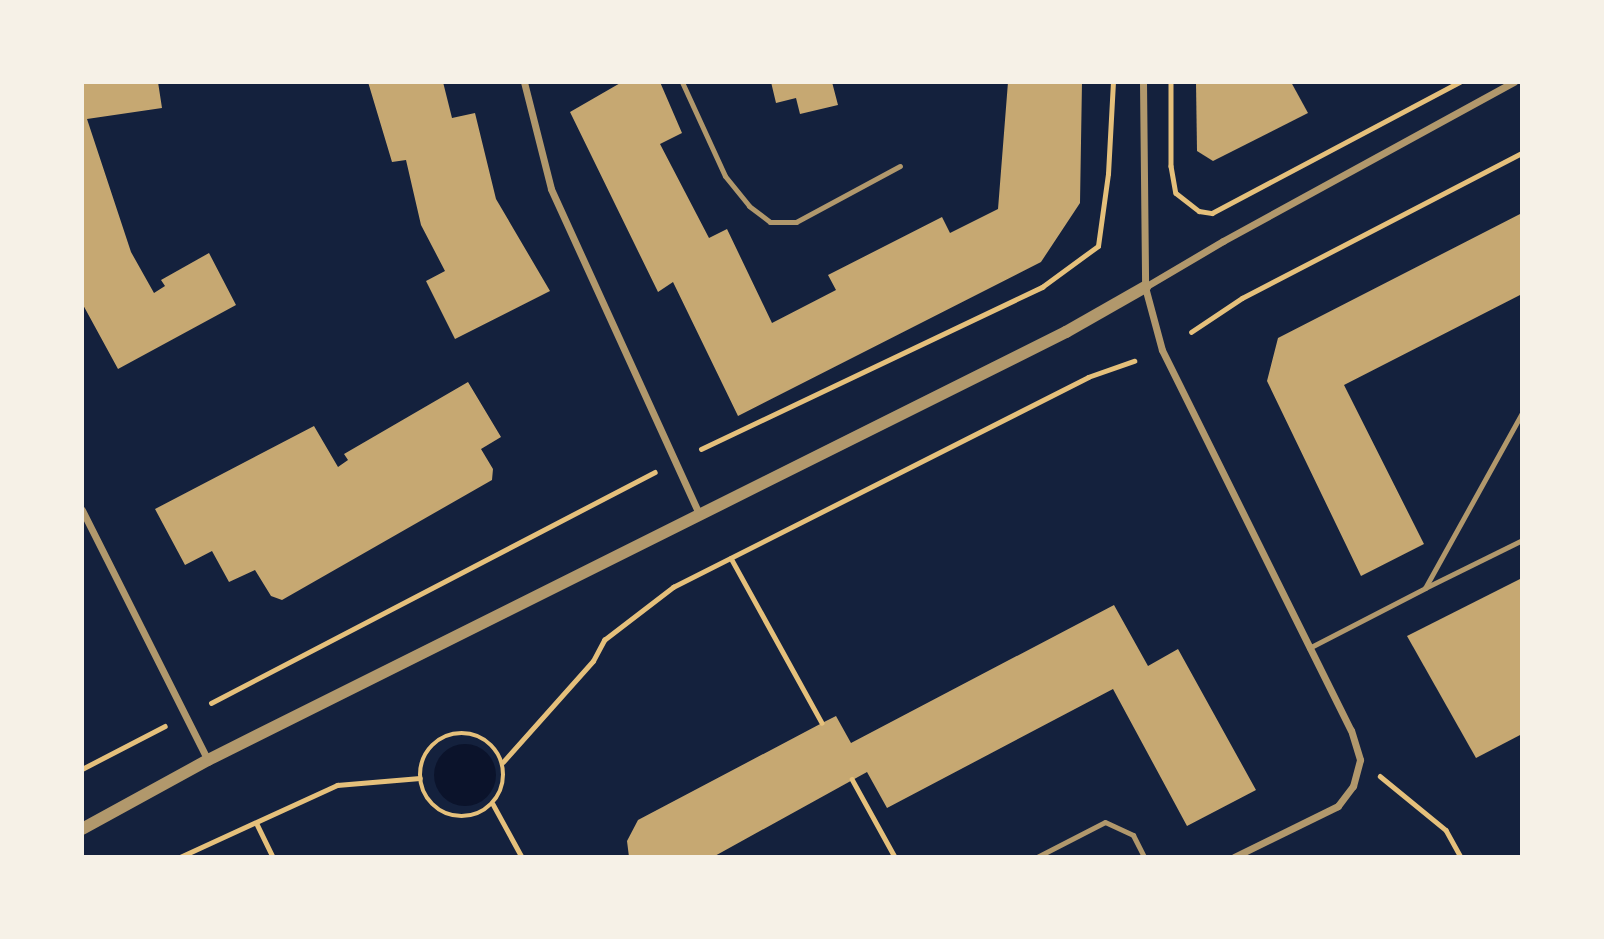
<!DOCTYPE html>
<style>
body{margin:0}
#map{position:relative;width:1604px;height:939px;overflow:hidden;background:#14213d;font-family:Manrope,sans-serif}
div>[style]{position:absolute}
.water>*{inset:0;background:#0b132b}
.round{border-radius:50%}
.building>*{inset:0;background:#c6a872}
.path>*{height:4.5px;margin:-2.25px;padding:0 2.25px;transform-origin:2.25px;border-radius:2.25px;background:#e5c07b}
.path>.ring{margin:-2.25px;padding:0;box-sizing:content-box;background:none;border:4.5px solid #e5c07b;border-radius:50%}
.service>*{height:5px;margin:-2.5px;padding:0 2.5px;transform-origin:2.5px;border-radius:2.5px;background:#b1986c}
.minor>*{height:7px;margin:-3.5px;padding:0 3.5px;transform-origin:3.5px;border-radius:3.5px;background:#b1986c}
.tertiary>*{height:12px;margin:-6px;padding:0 6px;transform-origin:6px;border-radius:6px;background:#b1986c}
span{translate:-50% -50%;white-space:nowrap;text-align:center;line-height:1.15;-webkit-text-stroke:5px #f6f1e7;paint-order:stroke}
.frame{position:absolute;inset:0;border:84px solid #f6f1e7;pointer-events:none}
</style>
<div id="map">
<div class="water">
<i class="round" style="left:434px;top:744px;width:62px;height:62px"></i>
</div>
<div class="building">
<i style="clip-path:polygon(82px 82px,158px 82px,162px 108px,87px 119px,131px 252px,154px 293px,165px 286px,161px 280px,209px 253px,236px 305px,118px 369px,82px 303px)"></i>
<i style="clip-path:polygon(368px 82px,443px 82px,452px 118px,475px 113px,496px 199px,550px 291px,455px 339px,426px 281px,445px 271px,421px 225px,406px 160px,392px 162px)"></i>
<i style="clip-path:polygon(622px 82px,660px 82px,682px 133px,660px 144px,709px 238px,727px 229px,772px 323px,836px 290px,828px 275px,942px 217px,950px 233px,998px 209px,1008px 82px,1082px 82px,1080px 203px,1041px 262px,738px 416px,673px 282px,658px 292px,570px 112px)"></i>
<i style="clip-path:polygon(771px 82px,832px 82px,838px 105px,800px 114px,796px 98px,776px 103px)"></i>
<i style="clip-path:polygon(1196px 82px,1291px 82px,1308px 113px,1213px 161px,1197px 151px)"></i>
<i style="clip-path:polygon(1522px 213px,1522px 294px,1344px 385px,1424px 544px,1361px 576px,1267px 381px,1278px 338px)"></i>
<i style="clip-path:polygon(468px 382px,501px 437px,481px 449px,493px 469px,492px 480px,282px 600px,271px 596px,255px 570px,229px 582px,212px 551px,185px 565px,155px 509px,314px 426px,338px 467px,348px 460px,344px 454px)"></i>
<i style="clip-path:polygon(1522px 578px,1522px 734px,1476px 758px,1407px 636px)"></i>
<i style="clip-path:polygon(1114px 605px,1148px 666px,1178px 649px,1256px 790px,1187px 826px,1113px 689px,887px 808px,867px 772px,713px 857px,629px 857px,627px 841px,638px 820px,822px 723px,836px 716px,851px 743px)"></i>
</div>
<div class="path">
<i style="left:1171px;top:82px;width:84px;rotate:90deg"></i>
<i style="left:1171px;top:166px;width:27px;rotate:80deg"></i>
<i style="left:1176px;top:193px;width:29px;rotate:38deg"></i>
<i style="left:1199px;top:211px;width:13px;rotate:9deg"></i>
<i style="left:1212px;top:213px;width:280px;rotate:-27.9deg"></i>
<i style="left:1191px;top:332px;width:61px;rotate:-33.7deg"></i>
<i style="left:1242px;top:298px;width:315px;rotate:-27.4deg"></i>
<i style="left:701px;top:449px;width:378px;rotate:-25.4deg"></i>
<i style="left:1042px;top:287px;width:69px;rotate:-36.2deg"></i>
<i style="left:1098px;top:246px;width:73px;rotate:-82.1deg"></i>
<i style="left:1108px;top:174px;width:92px;rotate:-86.9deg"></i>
<i style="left:731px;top:558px;width:188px;rotate:61.1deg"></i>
<i style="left:211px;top:703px;width:500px;rotate:-27.49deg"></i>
<i class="ring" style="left:420px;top:733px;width:79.5px;height:79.5px"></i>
<i style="left:503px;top:762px;width:135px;rotate:-48.3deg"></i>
<i style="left:593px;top:661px;width:24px;rotate:-62deg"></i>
<i style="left:604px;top:640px;width:87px;rotate:-37.5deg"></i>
<i style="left:673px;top:587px;width:465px;rotate:-26.8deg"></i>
<i style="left:1088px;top:377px;width:49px;rotate:-19.2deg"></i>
<i style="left:82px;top:769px;width:93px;rotate:-27.4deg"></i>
<i style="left:1380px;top:776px;width:85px;rotate:39.3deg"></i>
<i style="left:1446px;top:830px;width:31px;rotate:61deg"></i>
<i style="left:852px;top:779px;width:89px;rotate:61.1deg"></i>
<i style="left:493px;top:804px;width:60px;rotate:61.3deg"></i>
<i style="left:257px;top:824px;width:37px;rotate:64deg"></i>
<i style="left:180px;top:857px;width:173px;rotate:-24.6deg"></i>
<i style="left:337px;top:785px;width:83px;rotate:-4.8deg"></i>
</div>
<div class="service">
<i style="left:682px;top:82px;width:103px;rotate:65.4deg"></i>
<i style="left:725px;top:176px;width:38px;rotate:51deg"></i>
<i style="left:749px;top:206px;width:26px;rotate:37deg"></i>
<i style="left:770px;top:222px;width:26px"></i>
<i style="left:796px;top:222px;width:118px;rotate:-28.3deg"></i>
<i style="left:1425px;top:588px;width:108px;rotate:-26.3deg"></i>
<i style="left:1309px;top:648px;width:131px;rotate:-27.3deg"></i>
<i style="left:1425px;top:588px;width:200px;rotate:-61deg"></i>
<i style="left:1037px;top:857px;width:76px;rotate:-27.2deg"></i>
<i style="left:1105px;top:822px;width:31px;rotate:25deg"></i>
<i style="left:1133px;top:835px;width:25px;rotate:63deg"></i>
</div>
<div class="minor">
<i style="left:524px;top:82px;width:110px;rotate:75.8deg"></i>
<i style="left:551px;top:189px;width:357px;rotate:65.5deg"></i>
<i style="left:1143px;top:82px;width:205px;rotate:89.4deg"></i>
<i style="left:1145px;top:287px;width:65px;rotate:74.9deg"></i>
<i style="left:1162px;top:350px;width:424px;rotate:63.6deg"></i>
<i style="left:1351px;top:730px;width:31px;rotate:73deg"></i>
<i style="left:1360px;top:760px;width:27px;rotate:105deg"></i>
<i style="left:1353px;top:786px;width:25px;rotate:127deg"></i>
<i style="left:1338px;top:806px;width:116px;rotate:153.9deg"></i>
<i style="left:1145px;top:287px;width:91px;rotate:-30.5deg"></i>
<i style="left:1223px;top:241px;width:332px;rotate:-28.7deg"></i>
<i style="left:82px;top:510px;width:280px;rotate:63.3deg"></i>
</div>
<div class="tertiary">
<i style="left:82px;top:829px;width:144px;rotate:-28.7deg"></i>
<i style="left:208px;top:760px;width:959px;rotate:-26.51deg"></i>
<i style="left:1066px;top:332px;width:91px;rotate:-29.7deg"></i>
</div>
<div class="frame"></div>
</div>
